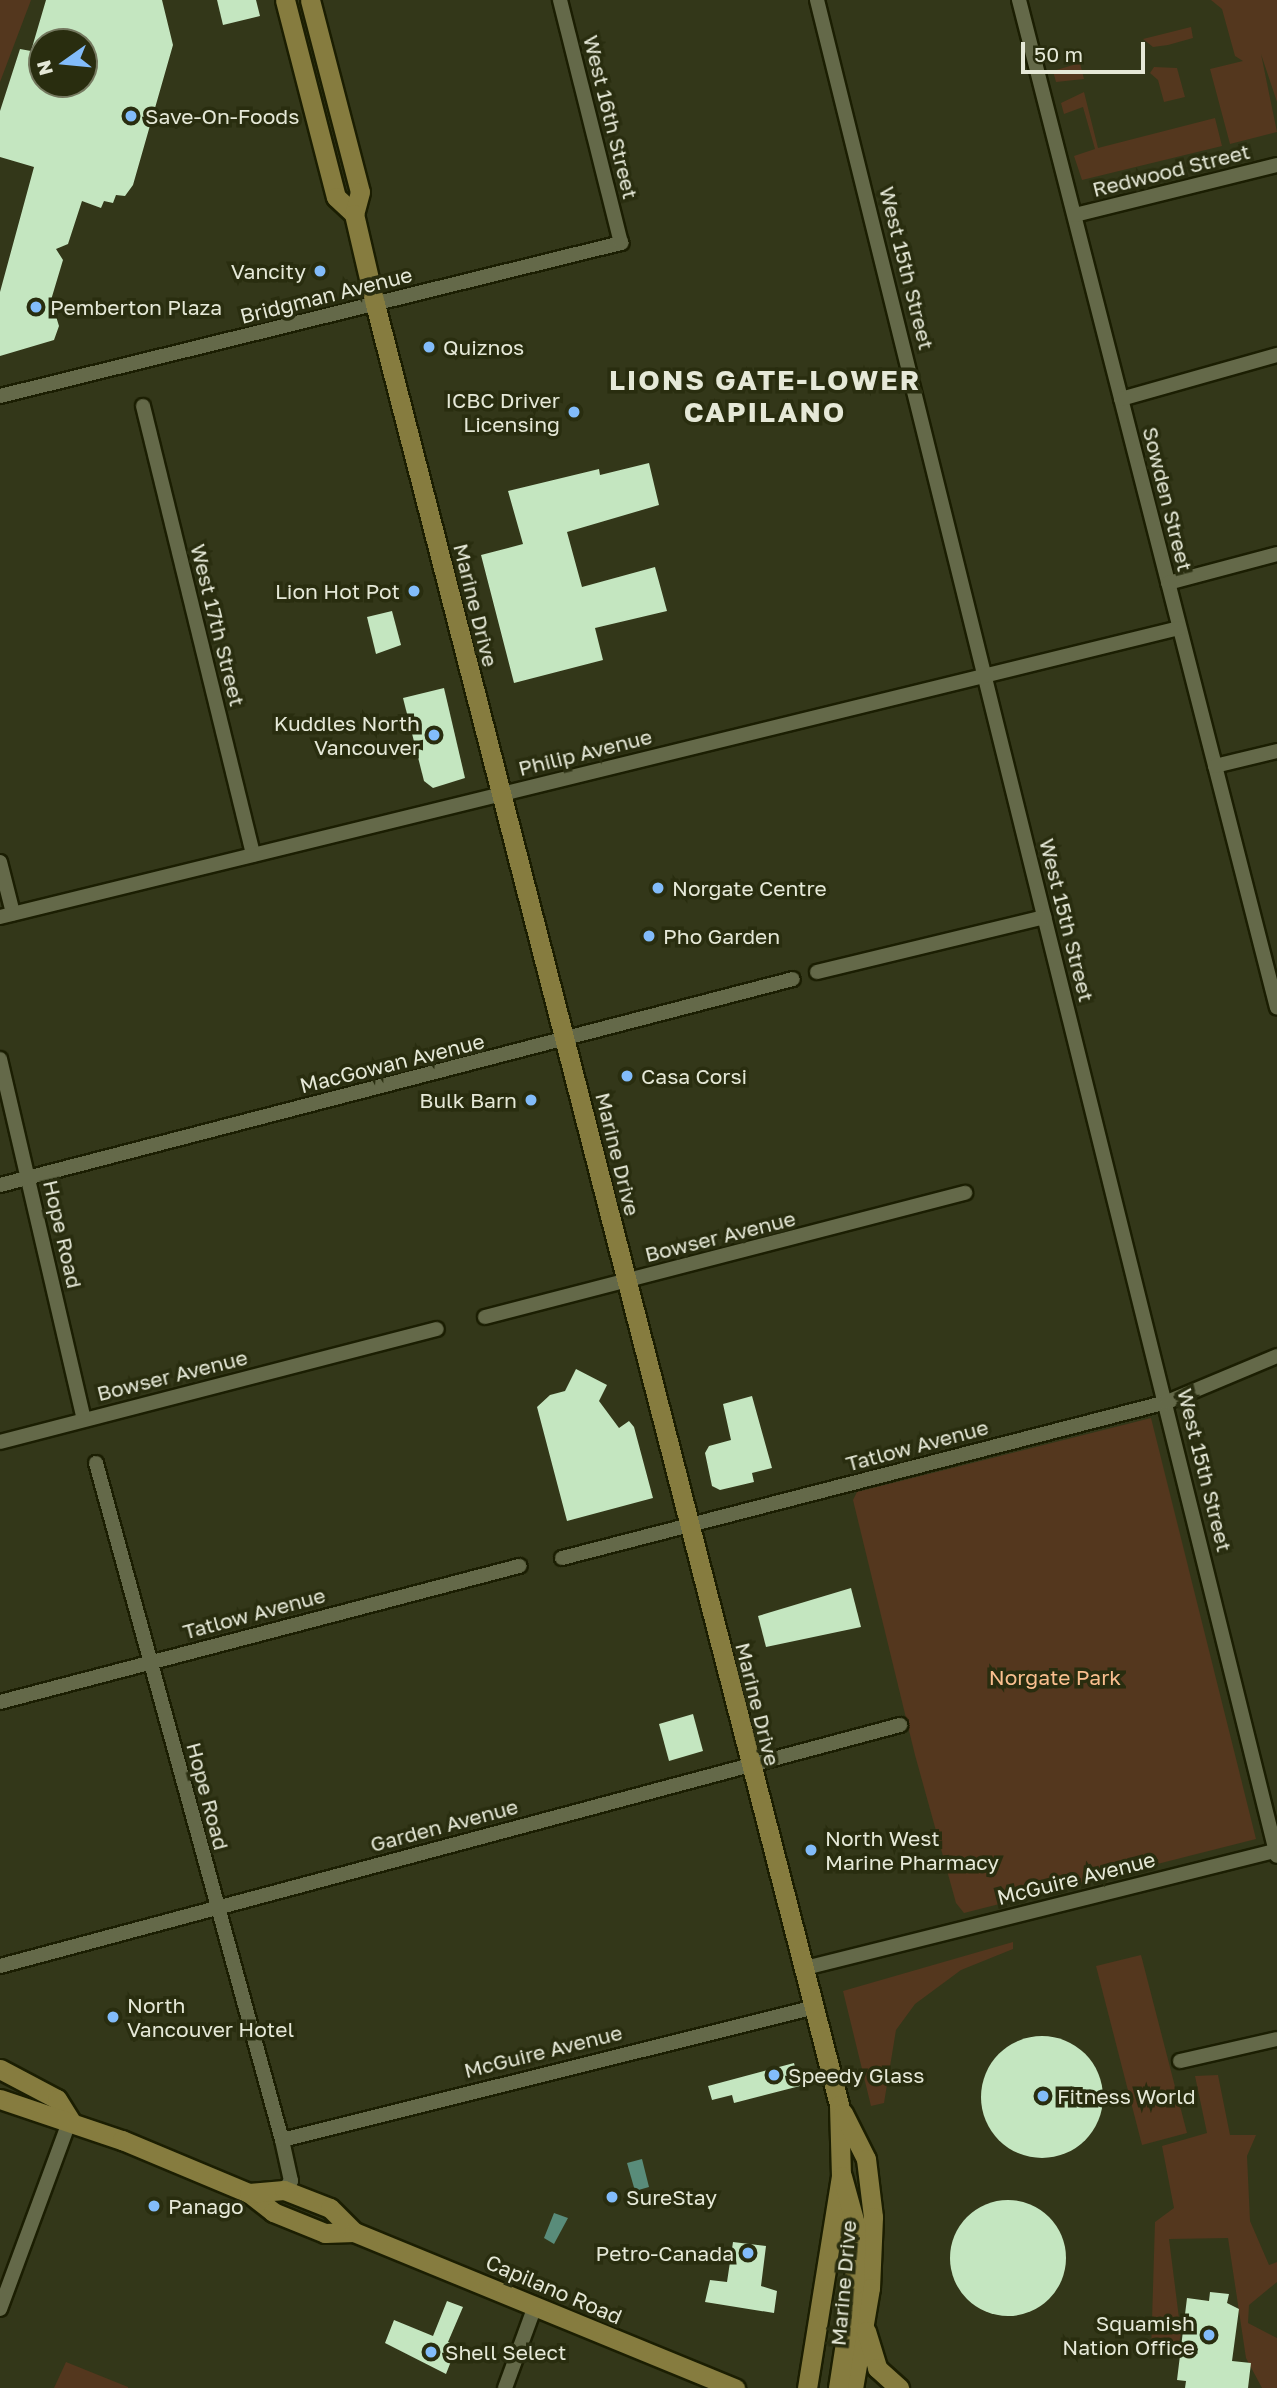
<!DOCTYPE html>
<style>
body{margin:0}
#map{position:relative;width:1277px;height:2388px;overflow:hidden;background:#333719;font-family:"Golos Text",sans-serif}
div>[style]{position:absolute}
.green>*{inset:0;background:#54371e}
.water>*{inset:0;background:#598c7a}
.building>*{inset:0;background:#c4e6c0}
.round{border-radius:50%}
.roads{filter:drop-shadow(2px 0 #1b1e02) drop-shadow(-2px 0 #1b1e02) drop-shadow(0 2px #1b1e02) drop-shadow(0 -2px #1b1e02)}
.street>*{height:14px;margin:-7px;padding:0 7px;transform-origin:7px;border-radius:7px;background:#646949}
.secondary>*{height:19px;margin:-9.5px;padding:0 9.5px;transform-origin:9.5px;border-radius:9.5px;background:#867c3f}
.dots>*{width:19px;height:19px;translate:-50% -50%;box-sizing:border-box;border:4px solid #292d0f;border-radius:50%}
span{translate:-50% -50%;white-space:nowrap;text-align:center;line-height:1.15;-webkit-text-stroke:7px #292d0f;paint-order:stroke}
.poi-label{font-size:21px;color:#e5e8d7}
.left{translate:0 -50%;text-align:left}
.right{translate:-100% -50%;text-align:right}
.street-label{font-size:21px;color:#e5e8d7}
.park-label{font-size:21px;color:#fabf8f}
.district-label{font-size:28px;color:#e5e8d7;font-weight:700;letter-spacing:2px}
.north{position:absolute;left:28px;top:28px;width:70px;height:70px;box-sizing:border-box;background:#292d0f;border:2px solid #74785f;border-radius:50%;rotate:255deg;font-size:19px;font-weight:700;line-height:28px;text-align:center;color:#e5e8d7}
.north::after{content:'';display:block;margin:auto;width:24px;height:32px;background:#82bcfa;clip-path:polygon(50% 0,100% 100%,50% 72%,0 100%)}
.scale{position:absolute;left:1021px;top:42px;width:124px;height:32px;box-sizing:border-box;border:4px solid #e5e8d7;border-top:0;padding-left:9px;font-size:21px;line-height:24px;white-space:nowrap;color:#e5e8d7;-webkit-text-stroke:5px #292d0f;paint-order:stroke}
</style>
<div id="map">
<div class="green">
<i style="clip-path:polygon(0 0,31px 0,0 82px)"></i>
<i style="clip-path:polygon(1211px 0,1277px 0,1277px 102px,1261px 54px,1277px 132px,1230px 144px,1210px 69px,1243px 61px,1235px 56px,1222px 9px)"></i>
<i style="clip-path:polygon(1191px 27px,1193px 38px,1168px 45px,1153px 47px,1143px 39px)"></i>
<i style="clip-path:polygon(1080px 63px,1084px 79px,1056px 82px,1053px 71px)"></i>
<i style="clip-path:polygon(1154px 67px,1177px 68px,1185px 97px,1164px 102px,1158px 80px,1150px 73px)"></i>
<i style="clip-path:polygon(1084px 92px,1098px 148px,1215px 118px,1222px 146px,1082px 180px,1074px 156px,1095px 149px,1083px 107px,1064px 114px,1061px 103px)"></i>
<i style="clip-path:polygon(1151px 1418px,1256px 1839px,964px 1913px,956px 1903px,915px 1755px,853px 1500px,857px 1492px)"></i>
<i style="clip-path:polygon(1013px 1942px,1013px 1949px,961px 1970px,915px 2004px,896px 2030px,884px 2103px,871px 2106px,843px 1991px)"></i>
<i style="clip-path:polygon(1141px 1955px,1187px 2133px,1142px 2145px,1096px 1966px)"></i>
<i style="clip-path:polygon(1218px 2075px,1230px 2135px,1256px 2135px,1247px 2156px,1250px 2221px,1269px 2265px,1277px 2262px,1277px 2282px,1249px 2305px,1248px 2323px,1277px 2338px,1277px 2388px,1262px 2388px,1246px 2358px,1228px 2238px,1169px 2239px,1181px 2334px,1177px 2351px,1161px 2358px,1151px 2353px,1155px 2222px,1174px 2208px,1162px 2146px,1207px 2133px,1195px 2076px)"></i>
<i style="clip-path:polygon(66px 2362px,128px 2387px,128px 2388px,54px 2388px)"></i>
</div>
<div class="water">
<i style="clip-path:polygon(642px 2159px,649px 2187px,635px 2191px,627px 2163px)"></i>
<i style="clip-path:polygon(554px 2213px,568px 2218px,554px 2244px,544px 2238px)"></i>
</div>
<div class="building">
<i style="clip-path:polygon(evenodd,46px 0,162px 0,173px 45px,133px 185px,125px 196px,116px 195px,113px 203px,104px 201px,101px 208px,82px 201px,68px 244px,56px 249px,63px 260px,51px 300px,59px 326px,54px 340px,0 356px,0 292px,34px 167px,0 157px,0 111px,20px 49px,31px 51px,46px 0,42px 42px,84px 42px,84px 84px,42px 84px,42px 42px)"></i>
<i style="clip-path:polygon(217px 0,256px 0,260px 16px,223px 25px)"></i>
<i style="clip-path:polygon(649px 463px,659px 505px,567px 532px,582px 587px,655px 567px,667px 611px,595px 628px,603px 660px,514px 683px,481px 555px,523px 544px,508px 491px,599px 469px,600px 475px)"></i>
<i style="clip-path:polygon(392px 611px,401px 645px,376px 654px,367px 617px)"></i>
<i style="clip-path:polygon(444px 688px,465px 778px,433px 788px,424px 781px,403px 698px)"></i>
<i style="clip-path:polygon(576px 1369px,607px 1385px,599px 1401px,619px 1428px,629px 1421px,634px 1427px,653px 1498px,567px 1521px,537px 1407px,550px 1395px,565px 1391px)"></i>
<i style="clip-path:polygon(752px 1396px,772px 1468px,752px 1473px,754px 1482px,720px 1490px,712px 1486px,705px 1453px,709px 1446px,731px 1440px,723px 1404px)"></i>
<i style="clip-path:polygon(851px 1588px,861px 1627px,766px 1647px,758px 1616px)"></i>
<i style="clip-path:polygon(693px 1714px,703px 1751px,669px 1761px,659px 1724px)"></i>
<i class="round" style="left:981px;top:2036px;width:122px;height:122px"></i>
<i style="clip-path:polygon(794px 2063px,800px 2086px,734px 2103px,732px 2095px,712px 2100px,708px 2086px)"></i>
<i class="round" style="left:950px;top:2200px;width:116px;height:116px"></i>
<i style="clip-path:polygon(733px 2242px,766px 2246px,761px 2286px,777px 2291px,774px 2313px,705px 2302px,710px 2280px,727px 2282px)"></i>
<i style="clip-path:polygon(1210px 2292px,1229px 2294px,1227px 2303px,1239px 2309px,1232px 2361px,1251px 2363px,1248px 2388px,1185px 2388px,1186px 2381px,1177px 2380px,1187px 2298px,1209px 2301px)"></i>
<i style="clip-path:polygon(447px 2301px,463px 2307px,448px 2342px,457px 2346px,446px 2374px,385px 2343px,394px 2320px,433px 2336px)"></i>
</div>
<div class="roads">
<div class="street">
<i style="left:817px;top:0;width:1912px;rotate:76.08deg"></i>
<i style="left:1019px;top:0;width:1040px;rotate:75.64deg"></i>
<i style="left:1075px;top:215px;width:208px;rotate:-13.9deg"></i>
<i style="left:0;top:396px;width:640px;rotate:-13.84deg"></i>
<i style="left:621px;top:243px;width:251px;rotate:-104.1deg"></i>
<i style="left:1121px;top:399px;width:162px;rotate:-15.8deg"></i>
<i style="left:143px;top:406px;width:462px;rotate:76.2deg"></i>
<i style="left:1168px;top:583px;width:113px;rotate:-14.9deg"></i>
<i style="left:1215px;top:766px;width:64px;rotate:-13.6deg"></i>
<i style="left:0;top:862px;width:53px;rotate:75.7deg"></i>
<i style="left:0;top:917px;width:1214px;rotate:-13.77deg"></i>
<i style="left:817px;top:972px;width:234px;rotate:-13.6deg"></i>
<i style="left:0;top:1059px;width:370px;rotate:76.9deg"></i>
<i style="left:0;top:1185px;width:819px;rotate:-14.56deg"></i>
<i style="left:485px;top:1317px;width:496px;rotate:-14.5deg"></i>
<i style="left:0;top:1442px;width:451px;rotate:-14.5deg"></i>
<i style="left:96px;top:1463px;width:702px;rotate:74.64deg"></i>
<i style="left:282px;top:2140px;width:42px;rotate:77.6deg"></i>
<i style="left:291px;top:2181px;width:11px;rotate:128deg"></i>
<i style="left:562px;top:1558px;width:625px;rotate:-14.46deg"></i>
<i style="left:1167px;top:1402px;width:119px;rotate:-22.7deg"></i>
<i style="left:0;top:1702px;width:537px;rotate:-14.68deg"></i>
<i style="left:0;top:1966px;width:932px;rotate:-14.99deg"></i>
<i style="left:805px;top:1968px;width:485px;rotate:-14deg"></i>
<i style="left:1180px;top:2061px;width:99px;rotate:-12.8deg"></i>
<i style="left:282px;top:2140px;width:549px;rotate:-14.01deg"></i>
<i style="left:0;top:2309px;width:202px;rotate:-69.7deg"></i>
<i style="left:505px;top:2388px;width:87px;rotate:-69.9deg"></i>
</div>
<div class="secondary">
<i style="left:285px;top:0;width:203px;rotate:75.5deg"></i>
<i style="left:336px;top:197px;width:25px;rotate:43deg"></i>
<i style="left:310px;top:0;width:198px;rotate:75.4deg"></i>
<i style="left:360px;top:192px;width:23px;rotate:105deg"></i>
<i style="left:354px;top:214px;width:92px;rotate:76.9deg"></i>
<i style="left:375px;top:304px;width:1860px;rotate:75.55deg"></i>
<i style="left:839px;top:2105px;width:71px;rotate:88.4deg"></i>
<i style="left:841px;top:2176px;width:215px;rotate:99.1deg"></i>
<i style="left:0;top:2069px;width:64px;rotate:27.8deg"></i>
<i style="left:57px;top:2099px;width:25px;rotate:58deg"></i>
<i style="left:0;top:2099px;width:129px;rotate:18.6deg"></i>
<i style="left:122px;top:2140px;width:138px;rotate:22.7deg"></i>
<i style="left:249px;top:2193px;width:31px;rotate:38deg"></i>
<i style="left:273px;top:2212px;width:56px;rotate:22deg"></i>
<i style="left:325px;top:2233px;width:29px;rotate:-2deg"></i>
<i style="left:843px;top:2113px;width:51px;rotate:63.4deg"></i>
<i style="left:866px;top:2159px;width:58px;rotate:83.1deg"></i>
<i style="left:873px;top:2217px;width:71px;rotate:92.4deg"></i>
<i style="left:870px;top:2288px;width:101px;rotate:99.6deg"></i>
<i style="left:249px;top:2193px;width:35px;rotate:-5deg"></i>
<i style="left:284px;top:2190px;width:49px;rotate:21.4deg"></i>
<i style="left:330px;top:2208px;width:34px;rotate:45deg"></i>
<i style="left:354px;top:2232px;width:412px;rotate:22.3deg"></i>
<i style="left:866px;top:2331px;width:39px;rotate:73deg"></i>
<i style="left:877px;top:2368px;width:30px;rotate:42deg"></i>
<i style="left:838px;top:2388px;width:104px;rotate:-81.2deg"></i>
<i style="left:854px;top:2285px;width:58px;rotate:-88deg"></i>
<i style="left:856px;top:2227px;width:53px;rotate:-105.4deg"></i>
</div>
</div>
<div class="dots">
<i style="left:131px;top:116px;background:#82bcfa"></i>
<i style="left:320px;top:271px;background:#82bcfa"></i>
<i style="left:36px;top:307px;background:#82bcfa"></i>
<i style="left:429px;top:347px;background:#82bcfa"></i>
<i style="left:574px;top:412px;background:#82bcfa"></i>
<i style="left:414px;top:591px;background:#82bcfa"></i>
<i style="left:434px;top:735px;background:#82bcfa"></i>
<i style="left:658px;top:888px;background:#82bcfa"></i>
<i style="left:649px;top:936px;background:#82bcfa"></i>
<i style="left:627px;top:1076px;background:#82bcfa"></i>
<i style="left:531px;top:1100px;background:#82bcfa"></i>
<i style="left:811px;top:1850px;background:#82bcfa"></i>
<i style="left:113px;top:2017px;background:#82bcfa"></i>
<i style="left:774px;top:2075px;background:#82bcfa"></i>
<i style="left:1043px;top:2096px;background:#82bcfa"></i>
<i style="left:612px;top:2197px;background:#82bcfa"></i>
<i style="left:154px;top:2206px;background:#82bcfa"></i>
<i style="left:748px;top:2253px;background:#82bcfa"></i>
<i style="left:1209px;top:2335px;background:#82bcfa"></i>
<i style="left:431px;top:2352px;background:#82bcfa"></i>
</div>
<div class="poi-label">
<span class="left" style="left:145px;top:116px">Save-On-Foods</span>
<span class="right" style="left:306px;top:271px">Vancity</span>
<span class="left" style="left:50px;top:307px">Pemberton Plaza</span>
<span class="left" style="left:443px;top:347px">Quiznos</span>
<span class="right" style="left:560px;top:412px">ICBC Driver<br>Licensing</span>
<span class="right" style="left:400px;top:591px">Lion Hot Pot</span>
<span class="right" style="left:420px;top:735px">Kuddles North<br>Vancouver</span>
<span class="left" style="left:672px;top:888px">Norgate Centre</span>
<span class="left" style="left:663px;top:936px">Pho Garden</span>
<span class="left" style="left:641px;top:1076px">Casa Corsi</span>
<span class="right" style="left:517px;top:1100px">Bulk Barn</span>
<span class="left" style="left:825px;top:1850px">North West<br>Marine Pharmacy</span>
<span class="left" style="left:127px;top:2017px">North<br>Vancouver Hotel</span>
<span class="left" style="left:788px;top:2075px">Speedy Glass</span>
<span class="left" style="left:1057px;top:2096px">Fitness World</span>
<span class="left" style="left:626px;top:2197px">SureStay</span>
<span class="left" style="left:168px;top:2206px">Panago</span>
<span class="right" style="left:734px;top:2253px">Petro-Canada</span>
<span class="right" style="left:1195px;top:2335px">Squamish<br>Nation Office</span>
<span class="left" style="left:445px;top:2352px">Shell Select</span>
</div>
<div class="street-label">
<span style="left:611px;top:117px;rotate:76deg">West 16th Street</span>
<span style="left:1171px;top:170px;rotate:-14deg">Redwood Street</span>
<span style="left:907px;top:268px;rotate:76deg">West 15th Street</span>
<span style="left:326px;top:295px;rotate:-14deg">Bridgman Avenue</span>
<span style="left:1168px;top:499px;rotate:76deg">Sowden Street</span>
<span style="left:476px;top:605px;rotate:76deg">Marine Drive</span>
<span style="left:218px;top:625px;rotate:76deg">West 17th Street</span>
<span style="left:585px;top:752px;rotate:-14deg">Philip Avenue</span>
<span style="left:1067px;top:920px;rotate:76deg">West 15th Street</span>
<span style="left:392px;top:1063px;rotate:-14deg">MacGowan Avenue</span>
<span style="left:618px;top:1154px;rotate:76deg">Marine Drive</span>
<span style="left:63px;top:1234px;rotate:77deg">Hope Road</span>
<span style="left:720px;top:1236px;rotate:-14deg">Bowser Avenue</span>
<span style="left:172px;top:1375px;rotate:-14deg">Bowser Avenue</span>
<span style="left:917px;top:1445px;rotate:-15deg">Tatlow Avenue</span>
<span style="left:1205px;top:1470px;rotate:76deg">West 15th Street</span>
<span style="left:254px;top:1613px;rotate:-15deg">Tatlow Avenue</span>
<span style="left:758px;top:1704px;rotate:76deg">Marine Drive</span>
<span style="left:208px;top:1796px;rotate:75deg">Hope Road</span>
<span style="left:444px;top:1825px;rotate:-15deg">Garden Avenue</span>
<span style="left:1076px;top:1878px;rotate:-14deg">McGuire Avenue</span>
<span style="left:543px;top:2051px;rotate:-14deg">McGuire Avenue</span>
<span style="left:843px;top:2283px;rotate:-85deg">Marine Drive</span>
<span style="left:554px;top:2289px;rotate:23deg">Capilano Road</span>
</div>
<div class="park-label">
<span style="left:1055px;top:1677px">Norgate Park</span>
</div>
<div class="district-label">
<span style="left:765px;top:396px">LIONS GATE-LOWER<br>CAPILANO</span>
</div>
<div class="north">N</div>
<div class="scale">50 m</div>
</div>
